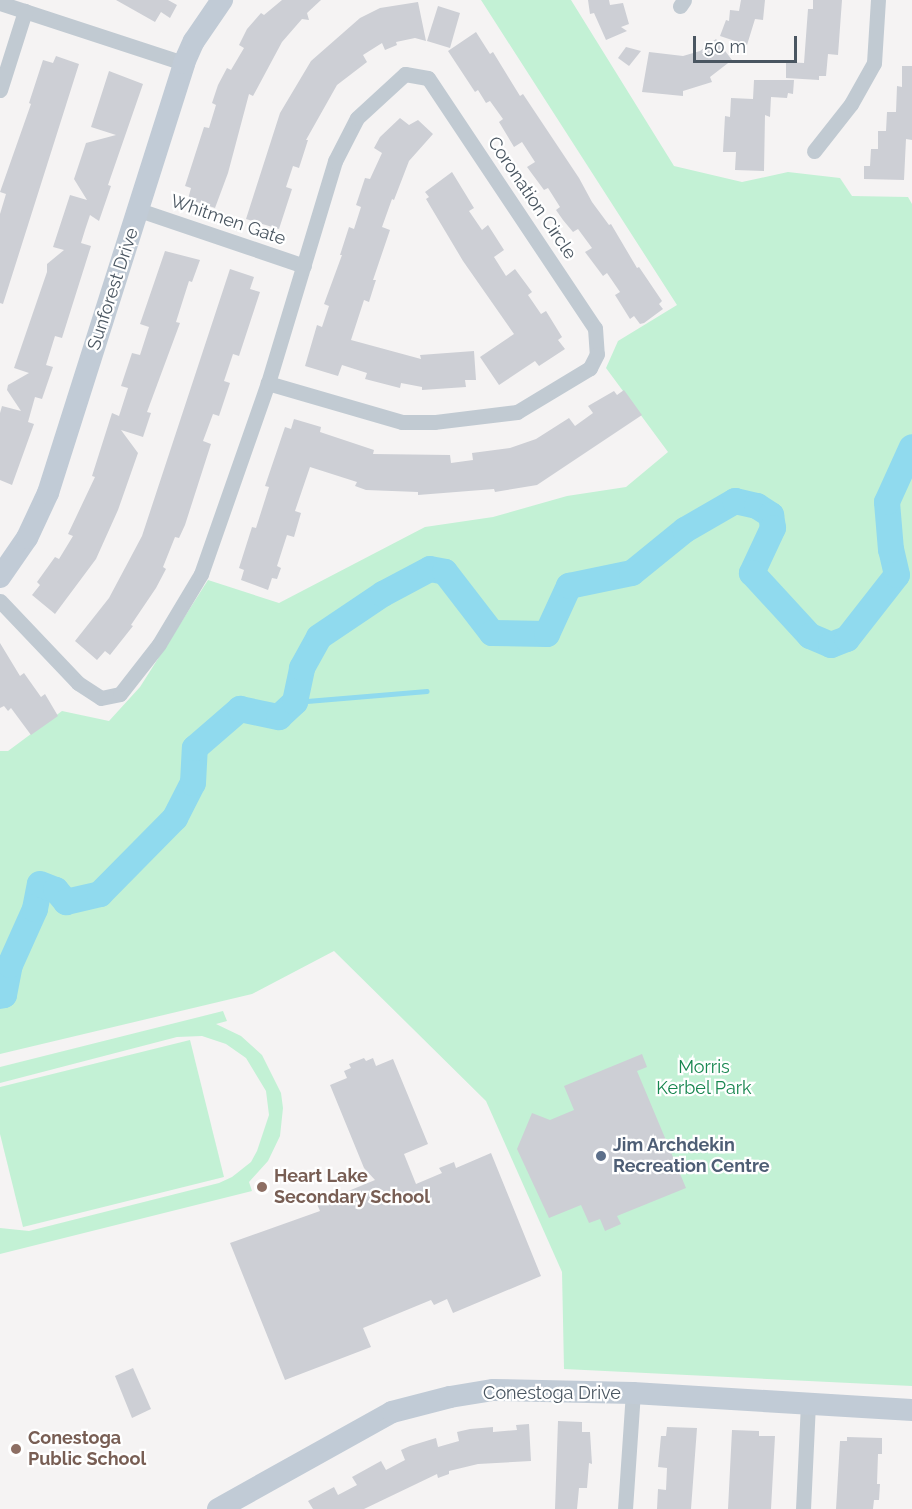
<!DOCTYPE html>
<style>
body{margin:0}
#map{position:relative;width:912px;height:1509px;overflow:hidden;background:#f5f3f3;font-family:Raleway,sans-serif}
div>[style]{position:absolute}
.green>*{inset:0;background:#c3f1d5}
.stream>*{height:4.5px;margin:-2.25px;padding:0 2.25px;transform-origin:2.25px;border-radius:2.25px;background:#90daee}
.river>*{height:26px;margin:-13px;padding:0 13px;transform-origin:13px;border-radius:13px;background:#90daee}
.building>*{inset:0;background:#cdcfd5}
.street>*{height:15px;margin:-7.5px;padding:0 7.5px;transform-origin:7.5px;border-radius:7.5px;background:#c1cad2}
.secondary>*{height:22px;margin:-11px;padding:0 11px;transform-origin:11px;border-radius:11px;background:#c1cbd6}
.dots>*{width:16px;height:16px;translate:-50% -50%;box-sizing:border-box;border:3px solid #fff;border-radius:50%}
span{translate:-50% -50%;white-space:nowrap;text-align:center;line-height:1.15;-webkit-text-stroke:4.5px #fff;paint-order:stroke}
.street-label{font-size:18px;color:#4a5661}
.park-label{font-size:18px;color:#17864f}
.service-label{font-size:18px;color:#4e5e75;font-weight:700}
.left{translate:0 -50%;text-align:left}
.education-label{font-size:18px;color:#785e54;font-weight:700}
.scale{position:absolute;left:693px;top:36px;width:104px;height:27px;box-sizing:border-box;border:3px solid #4a5661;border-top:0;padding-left:8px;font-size:18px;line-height:21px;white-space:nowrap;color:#4a5661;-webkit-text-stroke:4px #fff;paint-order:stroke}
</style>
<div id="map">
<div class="green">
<i style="clip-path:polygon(481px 0,571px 0,674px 166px,742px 182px,788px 172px,840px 178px,852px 196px,908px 197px,912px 204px,912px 1386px,564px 1369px,562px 1272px,486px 1101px,334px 951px,252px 994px,0 1054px,0 751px,8px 751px,62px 711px,109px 721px,140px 687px,208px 580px,279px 603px,425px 527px,493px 517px,567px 496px,626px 487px,668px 452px,606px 368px,618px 341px,677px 305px)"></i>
<i style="clip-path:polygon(223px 1011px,227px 1021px,216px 1024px,241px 1036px,262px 1055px,281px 1093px,283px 1108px,280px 1136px,268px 1161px,249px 1182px,252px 1191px,0 1254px,0 1228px,29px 1231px,219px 1183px,232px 1177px,251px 1162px,257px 1151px,269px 1115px,266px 1091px,246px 1058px,226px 1044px,202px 1036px,177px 1037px,0 1083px,0 1067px)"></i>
<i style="clip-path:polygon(190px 1040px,224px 1177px,23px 1227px,0 1134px,0 1087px)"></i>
</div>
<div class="stream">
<i style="left:295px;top:702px;width:132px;rotate:-4.8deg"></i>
</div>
<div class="river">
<i style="left:0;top:996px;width:4px;rotate:-14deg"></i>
<i style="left:4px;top:995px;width:31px;rotate:-79deg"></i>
<i style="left:10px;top:965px;width:61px;rotate:-65.9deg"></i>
<i style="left:35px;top:909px;width:25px;rotate:-79deg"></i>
<i style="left:40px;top:884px;width:17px;rotate:21deg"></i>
<i style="left:56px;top:890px;width:16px;rotate:50deg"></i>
<i style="left:66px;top:902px;width:35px;rotate:-13deg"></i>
<i style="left:100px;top:894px;width:107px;rotate:-45.4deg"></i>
<i style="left:175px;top:818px;width:39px;rotate:-63deg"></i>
<i style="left:193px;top:783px;width:35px;rotate:-87deg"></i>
<i style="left:195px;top:748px;width:60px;rotate:-40.9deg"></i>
<i style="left:240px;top:709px;width:40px;rotate:12deg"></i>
<i style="left:279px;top:717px;width:22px;rotate:-43deg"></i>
<i style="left:295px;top:702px;width:35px;rotate:-78deg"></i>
<i style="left:302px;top:668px;width:35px;rotate:-61deg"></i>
<i style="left:319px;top:637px;width:77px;rotate:-33.9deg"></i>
<i style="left:383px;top:594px;width:53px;rotate:-28deg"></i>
<i style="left:430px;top:569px;width:15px;rotate:11deg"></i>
<i style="left:445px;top:572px;width:77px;rotate:52.4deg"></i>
<i style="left:492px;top:633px;width:55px;rotate:1deg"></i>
<i style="left:547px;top:634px;width:53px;rotate:-65.4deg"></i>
<i style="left:569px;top:586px;width:64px;rotate:-11.7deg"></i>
<i style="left:632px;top:573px;width:68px;rotate:-39.1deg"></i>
<i style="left:685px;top:530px;width:58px;rotate:-30.1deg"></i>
<i style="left:735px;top:501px;width:23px;rotate:13deg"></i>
<i style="left:757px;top:506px;width:17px;rotate:33deg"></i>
<i style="left:771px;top:515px;width:13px;rotate:81deg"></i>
<i style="left:773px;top:528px;width:50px;rotate:115deg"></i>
<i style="left:752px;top:573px;width:86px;rotate:47.4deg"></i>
<i style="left:810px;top:636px;width:23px;rotate:23deg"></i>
<i style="left:831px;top:645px;width:17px;rotate:-21deg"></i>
<i style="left:847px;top:639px;width:81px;rotate:-52deg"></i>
<i style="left:897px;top:575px;width:26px;rotate:-103deg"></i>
<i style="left:891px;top:550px;width:48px;rotate:-94.8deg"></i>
<i style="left:887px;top:502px;width:60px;rotate:-65.6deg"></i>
</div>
<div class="building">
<i style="clip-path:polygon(116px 0,168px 0,177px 5px,170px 18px,161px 12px,155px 22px)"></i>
<i style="clip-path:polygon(282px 0,321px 0,307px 13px,309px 20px,302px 19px,282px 42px,253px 96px,249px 94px,228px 173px,215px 208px,188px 199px,191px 188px,185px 186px,204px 127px,209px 128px,216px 105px,212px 103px,218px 85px,227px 68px,231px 70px,244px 48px,239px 45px,247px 29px,261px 13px,264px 15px)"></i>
<i style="clip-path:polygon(588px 0,609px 0,610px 5px,623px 3px,629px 24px,621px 27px,627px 31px,606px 40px,594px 13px,590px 14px)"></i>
<i style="clip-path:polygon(741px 0,765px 0,763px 20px,755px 19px,747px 45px,720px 36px,726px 20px,729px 21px,730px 10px,739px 11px)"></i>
<i style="clip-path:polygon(813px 0,842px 0,838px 55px,828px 54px,826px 76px,819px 76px,819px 80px,786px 78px,786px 62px,804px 63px,808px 9px,813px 9px)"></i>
<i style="clip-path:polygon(418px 2px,426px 41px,415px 38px,396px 42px,397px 45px,385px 50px,382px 43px,363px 55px,367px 62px,337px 85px,306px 140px,308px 140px,299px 168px,293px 166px,286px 187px,292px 189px,279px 229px,246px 219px,280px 113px,311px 61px,360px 18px,380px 8px)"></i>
<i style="clip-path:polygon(438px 6px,460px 13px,450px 48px,427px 41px)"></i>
<i style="clip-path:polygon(476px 32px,490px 54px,493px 52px,520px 96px,523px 94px,579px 178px,592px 202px,609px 225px,611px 224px,637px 268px,639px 267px,662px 301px,659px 304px,663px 309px,644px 323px,640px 324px,634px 316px,630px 319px,615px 295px,620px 292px,607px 273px,603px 276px,585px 252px,592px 248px,578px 229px,573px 232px,563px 220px,556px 210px,560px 207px,548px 188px,544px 190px,527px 167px,535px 162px,522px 142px,514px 147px,499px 122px,503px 119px,490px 101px,486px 103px,478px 90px,475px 92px,448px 51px)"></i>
<i style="clip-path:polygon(716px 39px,732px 60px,710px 77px,712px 82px,683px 91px,683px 96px,642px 92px,649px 52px,683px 56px,700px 51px)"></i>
<i style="clip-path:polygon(626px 47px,641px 51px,629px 66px,618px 58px)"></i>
<i style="clip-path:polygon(56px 56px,79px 64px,3px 304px,0 303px,0 214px,6px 194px,0 192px,31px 104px,29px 103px,43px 60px,53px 63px)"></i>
<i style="clip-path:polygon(902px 66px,912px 66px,912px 140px,906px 139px,904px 180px,864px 179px,864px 166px,870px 166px,871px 149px,878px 149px,878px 131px,886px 131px,887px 112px,896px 112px,897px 86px,902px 87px)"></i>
<i style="clip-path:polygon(109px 71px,143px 84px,108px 185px,111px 186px,99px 221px,90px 215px,85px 230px,81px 243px,91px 246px,62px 338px,55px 336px,46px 365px,53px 367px,42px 399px,35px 397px,28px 422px,34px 424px,12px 485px,0 480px,0 413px,2px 406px,21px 411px,7px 390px,8px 385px,29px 373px,14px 368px,47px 272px,47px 264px,64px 250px,53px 247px,70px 195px,87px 200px,74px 179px,86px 143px,116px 135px,91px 127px)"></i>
<i style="clip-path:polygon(754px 80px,794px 80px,793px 94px,788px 93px,787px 98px,771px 97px,770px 117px,765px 115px,764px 171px,735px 170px,736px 152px,723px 152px,725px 116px,730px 117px,731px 98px,753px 99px)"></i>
<i style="clip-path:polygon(400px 118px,409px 125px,418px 120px,433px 134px,409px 161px,394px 200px,392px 199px,382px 227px,390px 230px,373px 280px,376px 280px,374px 286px,369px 302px,364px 300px,351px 340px,421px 359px,420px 355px,474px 351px,476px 380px,465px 380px,466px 387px,422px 390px,422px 387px,401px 383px,400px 388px,365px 379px,367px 373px,342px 365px,338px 376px,305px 366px,317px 325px,322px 327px,329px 306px,324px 304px,342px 255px,340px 255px,349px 227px,354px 229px,361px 207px,356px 205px,365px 178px,370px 179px,382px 153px,374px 148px,380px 137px)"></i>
<i style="clip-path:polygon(452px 172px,474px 208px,469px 211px,482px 230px,488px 225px,504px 250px,494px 257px,506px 276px,515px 269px,532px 292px,528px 295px,541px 314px,546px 311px,562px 337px,558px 340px,565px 349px,539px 366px,535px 361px,499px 385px,480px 357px,514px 334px,463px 261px,426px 199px,429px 197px,425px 192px)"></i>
<i style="clip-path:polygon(165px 251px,200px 260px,192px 282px,189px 281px,176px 322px,180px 323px,147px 412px,151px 413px,143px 437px,121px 430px,138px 453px,118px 510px,96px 559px,55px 614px,32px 595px,40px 585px,37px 582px,55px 557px,59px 559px,73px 536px,68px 534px,95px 477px,92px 476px,112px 413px,119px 416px,128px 388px,121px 386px,132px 353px,140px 355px,149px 327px,140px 324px)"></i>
<i style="clip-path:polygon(230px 269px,254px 277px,250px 289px,260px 292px,239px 356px,233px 354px,224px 381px,230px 383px,219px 416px,213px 414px,203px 441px,211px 444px,185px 525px,179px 538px,175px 537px,163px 567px,166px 569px,156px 588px,131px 625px,133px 626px,110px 655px,105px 651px,97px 660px,75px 641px,109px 598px,142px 536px)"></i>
<i style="clip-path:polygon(624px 390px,642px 415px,537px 485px,495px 492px,494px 489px,418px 495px,418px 492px,366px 490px,355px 486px,357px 482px,310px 467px,295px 511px,301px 513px,294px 537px,287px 535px,277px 566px,281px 568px,277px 579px,272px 578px,268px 590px,241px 580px,244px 570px,239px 568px,252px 527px,256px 528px,269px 487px,265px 486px,285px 427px,291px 429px,294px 419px,321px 427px,320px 432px,374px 450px,373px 454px,450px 455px,451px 463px,473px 460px,472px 453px,510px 448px,536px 439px,569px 418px,575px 426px,593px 413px,588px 406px,614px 391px,617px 395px)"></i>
<i style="clip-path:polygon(0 643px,20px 676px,24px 673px,41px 697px,45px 694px,58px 716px,31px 735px,11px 708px,8px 711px,4px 706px,0 708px)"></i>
<i style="clip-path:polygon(642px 1054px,647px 1067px,637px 1071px,686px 1188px,617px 1216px,621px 1224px,605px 1231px,600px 1219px,589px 1223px,581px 1205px,549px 1218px,517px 1149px,532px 1113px,550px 1120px,574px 1110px,564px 1086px)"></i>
<i style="clip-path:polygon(364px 1058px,366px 1061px,373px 1058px,376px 1066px,393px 1059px,428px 1144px,404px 1154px,416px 1184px,442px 1173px,439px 1168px,454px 1162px,456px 1168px,491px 1153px,541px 1276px,453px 1313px,447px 1299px,434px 1305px,431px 1300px,363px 1328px,371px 1347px,285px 1380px,230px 1243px,320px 1211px,317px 1204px,375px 1180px,364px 1168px,330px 1085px,347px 1078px,344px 1071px,351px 1068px,349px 1064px)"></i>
<i style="clip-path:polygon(133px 1368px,151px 1409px,132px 1418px,115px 1376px)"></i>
<i style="clip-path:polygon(558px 1421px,582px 1422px,582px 1432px,590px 1432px,592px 1464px,589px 1463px,587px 1488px,579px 1488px,577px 1509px,555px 1509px)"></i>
<i style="clip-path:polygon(529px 1424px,531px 1461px,478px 1464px,449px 1471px,449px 1474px,438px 1478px,437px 1474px,364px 1509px,313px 1509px,308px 1501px,334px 1487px,338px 1495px,357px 1485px,352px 1477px,381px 1461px,386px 1470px,405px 1460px,401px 1450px,410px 1446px,436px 1438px,438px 1447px,459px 1441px,457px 1432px,470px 1429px,493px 1427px,493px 1432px,517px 1430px,516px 1425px)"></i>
<i style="clip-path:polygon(667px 1427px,697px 1428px,691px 1509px,657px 1509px,658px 1489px,666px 1490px,667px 1468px,658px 1467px,661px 1436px,666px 1436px)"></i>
<i style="clip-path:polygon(732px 1430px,759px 1431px,759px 1436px,775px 1436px,771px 1509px,728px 1509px)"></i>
<i style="clip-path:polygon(847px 1437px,882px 1438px,882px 1454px,878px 1454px,877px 1484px,880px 1484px,879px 1500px,874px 1500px,873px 1509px,836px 1509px,840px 1441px,847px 1441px)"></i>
</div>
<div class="street">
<i style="left:0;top:3px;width:194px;rotate:18.1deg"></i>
<i style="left:680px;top:6px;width:7px;rotate:-56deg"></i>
<i style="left:0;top:90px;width:83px;rotate:-72.4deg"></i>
<i style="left:814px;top:151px;width:60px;rotate:-51.8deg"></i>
<i style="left:851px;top:104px;width:47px;rotate:-60.7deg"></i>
<i style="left:874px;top:63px;width:63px;rotate:-86.4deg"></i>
<i style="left:139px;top:210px;width:174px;rotate:18.7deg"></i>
<i style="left:0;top:601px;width:113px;rotate:46.4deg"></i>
<i style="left:78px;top:683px;width:27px;rotate:33deg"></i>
<i style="left:101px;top:698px;width:19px;rotate:-12deg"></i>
<i style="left:120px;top:694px;width:63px;rotate:-52deg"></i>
<i style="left:159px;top:644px;width:82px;rotate:-59deg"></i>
<i style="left:201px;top:574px;width:202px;rotate:-70.7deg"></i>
<i style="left:268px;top:383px;width:232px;rotate:-73.2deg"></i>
<i style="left:335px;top:161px;width:48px;rotate:-62.9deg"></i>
<i style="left:357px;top:118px;width:65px;rotate:-42.5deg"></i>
<i style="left:405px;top:74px;width:23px;rotate:10deg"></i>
<i style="left:428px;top:78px;width:301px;rotate:56.3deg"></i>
<i style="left:595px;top:328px;width:26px;rotate:86deg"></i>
<i style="left:597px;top:354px;width:16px;rotate:117deg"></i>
<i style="left:590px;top:368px;width:85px;rotate:148.9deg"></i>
<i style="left:517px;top:412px;width:84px;rotate:173.1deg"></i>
<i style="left:434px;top:422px;width:32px;rotate:180deg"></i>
<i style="left:402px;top:422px;width:140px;rotate:-163.8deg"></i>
<i style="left:625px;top:1509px;width:116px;rotate:-86.1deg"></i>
<i style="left:803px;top:1509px;width:105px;rotate:-87.3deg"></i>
</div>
<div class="secondary">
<i style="left:0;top:577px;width:47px;rotate:-55.3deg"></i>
<i style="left:27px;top:538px;width:50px;rotate:-65deg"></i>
<i style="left:48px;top:493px;width:451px;rotate:-72.4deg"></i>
<i style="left:184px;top:63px;width:24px;rotate:-66deg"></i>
<i style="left:194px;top:41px;width:50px;rotate:-55.7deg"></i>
<i style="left:218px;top:1509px;width:199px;rotate:-29.1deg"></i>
<i style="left:392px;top:1412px;width:60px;rotate:-14.5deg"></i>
<i style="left:450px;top:1397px;width:44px;rotate:-9.2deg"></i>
<i style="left:493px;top:1390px;width:140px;rotate:1.2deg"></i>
<i style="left:633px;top:1393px;width:280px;rotate:3.5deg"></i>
</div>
<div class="dots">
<i style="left:601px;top:1156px;background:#5c6f8a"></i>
<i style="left:262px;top:1187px;background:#8d6e63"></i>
<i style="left:16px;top:1449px;background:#8d6e63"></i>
</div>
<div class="street-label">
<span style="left:532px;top:198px;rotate:56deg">Coronation Circle</span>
<span style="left:228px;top:220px;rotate:19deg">Whitmen Gate</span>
<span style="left:113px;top:289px;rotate:-72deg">Sunforest Drive</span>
<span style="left:552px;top:1393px">Conestoga Drive</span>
</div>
<div class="park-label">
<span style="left:704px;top:1078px">Morris<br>Kerbel Park</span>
</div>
<div class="service-label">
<span class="left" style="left:613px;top:1156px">Jim Archdekin<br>Recreation Centre</span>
</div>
<div class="education-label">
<span class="left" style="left:274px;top:1187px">Heart Lake<br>Secondary School</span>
<span class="left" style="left:28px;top:1449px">Conestoga<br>Public School</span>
</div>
<div class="scale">50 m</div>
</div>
